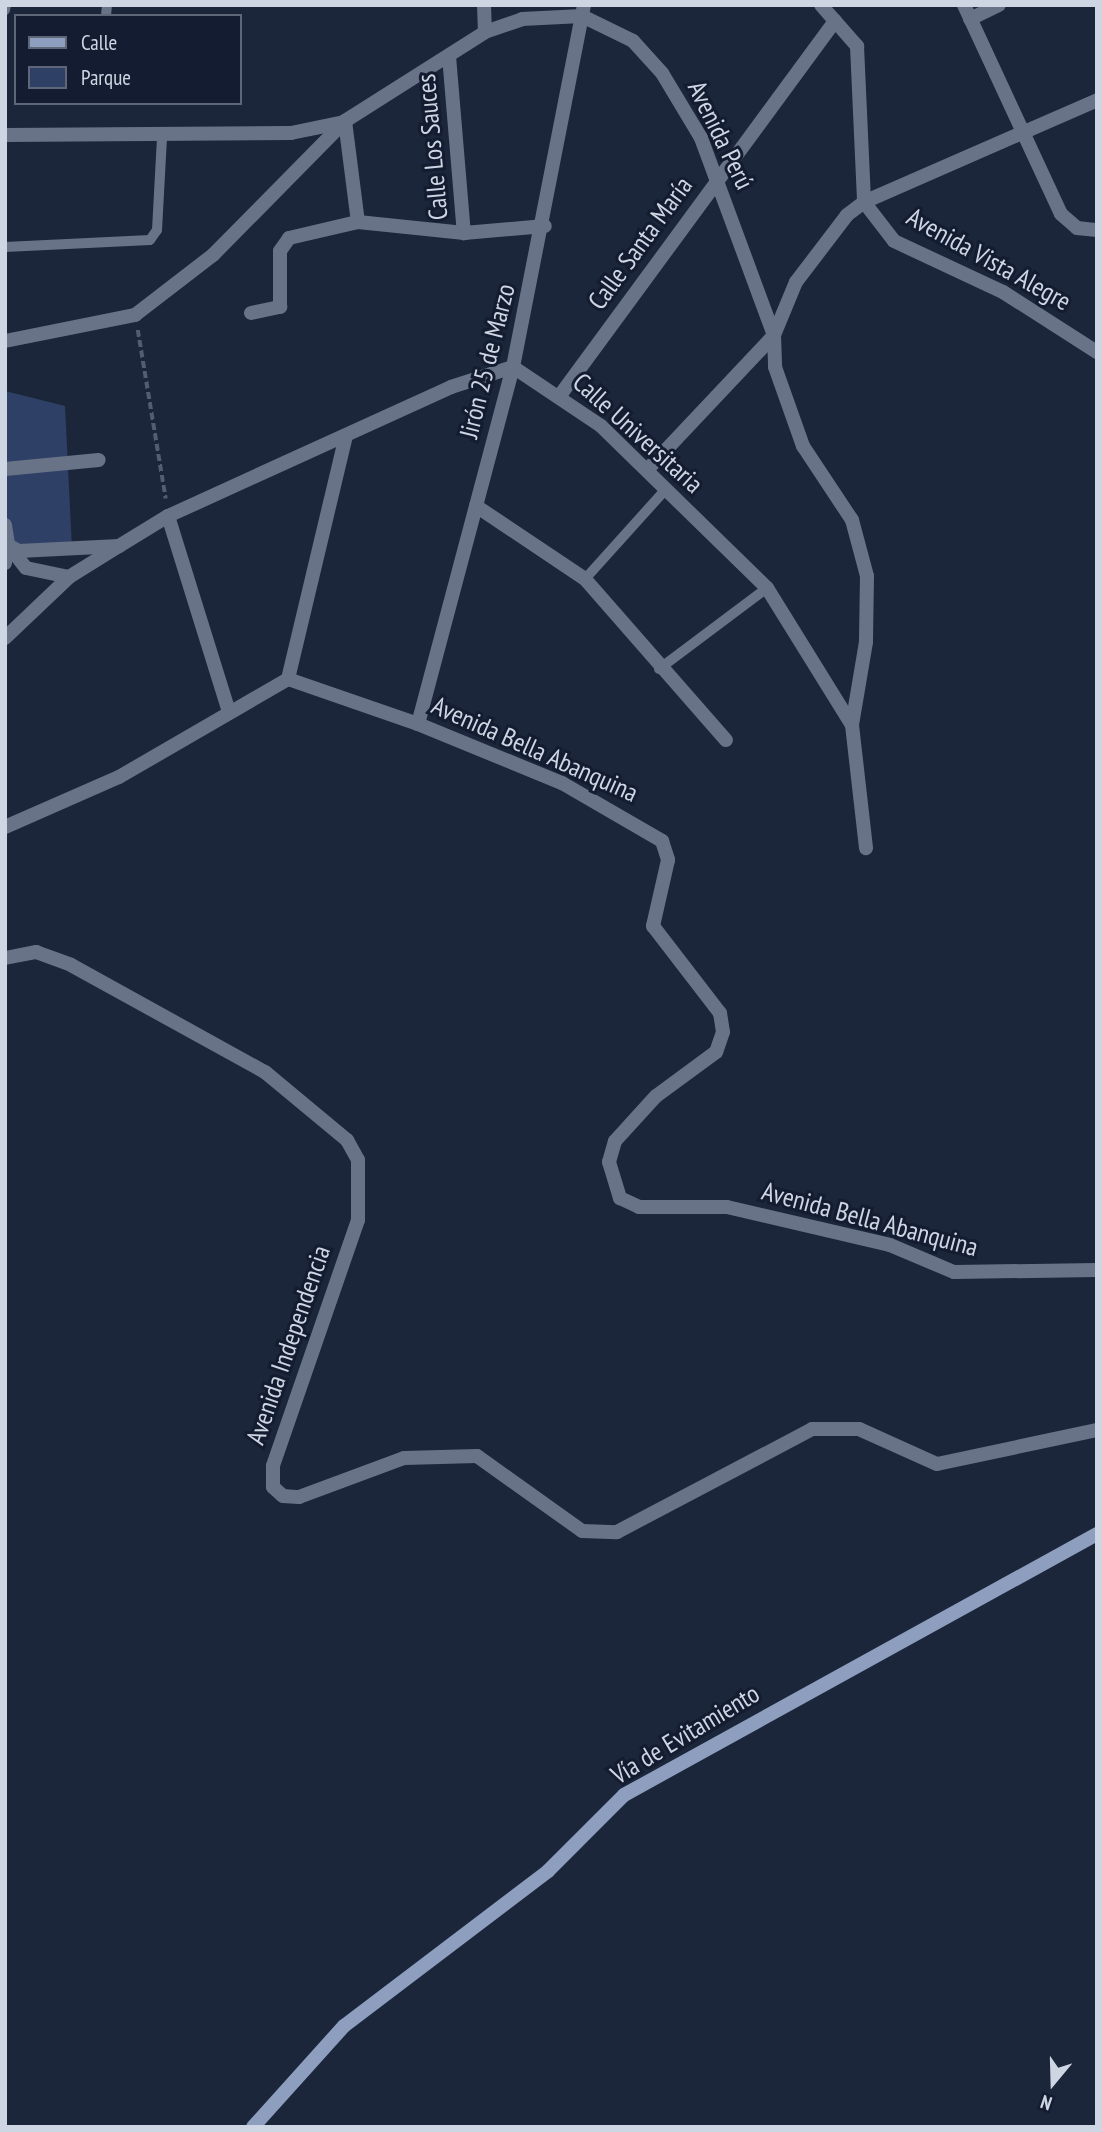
<!DOCTYPE html>
<meta charset="utf-8">
<style>
body{margin:0}
#map{position:relative;width:1102px;height:2132px;overflow:hidden;background:#1c263a;font-family:"PT Sans Narrow",sans-serif}
div>[style]{position:absolute}
.green>*{inset:0;background:#2f4067}
.path>*{height:3.5px;margin-top:-1.75px;transform-origin:0;background:repeating-linear-gradient(90deg,#545d6f 0 7px,transparent 0 10.5px)}
.lane>*{height:10px;margin:-5px;padding:0 5px;transform-origin:5px;border-radius:5px;background:#697387}
.street>*{height:14px;margin:-7px;padding:0 7px;transform-origin:7px;border-radius:7px;background:#697387}
.secondary>*{height:14px;margin:-7px;padding:0 7px;transform-origin:7px;border-radius:7px;background:#8e9ebf}
span{translate:-50% -50%;white-space:nowrap;text-align:center;line-height:1.15;-webkit-text-stroke:6px #131c30;paint-order:stroke}
.street-label{font-size:26px;color:#ced5e3}
.frame{position:absolute;inset:0;border:7px solid #ced5e3;pointer-events:none}
.legend{position:absolute;left:14px;top:14px;width:228px;height:91px;box-sizing:border-box;background:#131c30;border:2px solid #5e6678;margin:0;padding:9px 12px;list-style:none;font-size:21px;color:#ced5e3}
.legend li{display:flex;align-items:center;gap:14px;height:35px}
.legend b{width:35px;border:2px solid #5e6678}
.north{position:absolute;left:1018px;top:2048px;width:70px;height:70px;-webkit-text-stroke:5px #131c30;paint-order:stroke;rotate:199deg;font-size:19px;font-weight:700;line-height:28px;text-align:center;color:#ced5e3}
.north::after{content:'';display:block;margin:auto;width:24px;height:32px;background:#ced5e3;clip-path:polygon(50% 0,100% 100%,50% 72%,0 100%)}
</style>
<div id="map">
<div class="green">
<i style="clip-path:polygon(5px 391px,65px 406px,72px 549px,5px 555px)"></i>
</div>
<div class="path">
<i style="left:138px;top:330px;width:171px;rotate:80.6deg"></i>
</div>
<div class="lane">
<i style="left:5px;top:10px;width:5px;rotate:-79deg"></i>
<i style="left:106px;top:16px;width:11px;rotate:-85deg"></i>
<i style="left:5px;top:247px;width:145px;rotate:-2.8deg"></i>
<i style="left:150px;top:240px;width:12px;rotate:-55deg"></i>
<i style="left:157px;top:230px;width:93px;rotate:-86.9deg"></i>
<i style="left:585px;top:579px;width:121px;rotate:-48deg"></i>
<i style="left:659px;top:669px;width:135px;rotate:-36.9deg"></i>
</div>
<div class="street">
<i style="left:484px;top:5px;width:27px;rotate:88deg"></i>
<i style="left:821px;top:5px;width:55px;rotate:48.7deg"></i>
<i style="left:857px;top:46px;width:156px;rotate:87.4deg"></i>
<i style="left:864px;top:202px;width:49px;rotate:52.4deg"></i>
<i style="left:894px;top:241px;width:120px;rotate:25.1deg"></i>
<i style="left:1003px;top:292px;width:112px;rotate:32.6deg"></i>
<i style="left:964px;top:5px;width:230px;rotate:65.1deg"></i>
<i style="left:1061px;top:214px;width:21px;rotate:41deg"></i>
<i style="left:1077px;top:228px;width:20px;rotate:6deg"></i>
<i style="left:970px;top:19px;width:32px;rotate:-26deg"></i>
<i style="left:449px;top:56px;width:178px;rotate:85.2deg"></i>
<i style="left:345px;top:121px;width:102px;rotate:82.7deg"></i>
<i style="left:5px;top:135px;width:286px;rotate:-0.4deg"></i>
<i style="left:291px;top:133px;width:54px;rotate:-11.7deg"></i>
<i style="left:251px;top:313px;width:30px;rotate:-12deg"></i>
<i style="left:280px;top:307px;width:56px;rotate:-90deg"></i>
<i style="left:280px;top:251px;width:16px;rotate:-55deg"></i>
<i style="left:289px;top:238px;width:71px;rotate:-13.1deg"></i>
<i style="left:358px;top:222px;width:107px;rotate:5.9deg"></i>
<i style="left:464px;top:233px;width:81px;rotate:-4.9deg"></i>
<i style="left:5px;top:341px;width:133px;rotate:-11.3deg"></i>
<i style="left:135px;top:315px;width:98px;rotate:-37.6deg"></i>
<i style="left:213px;top:255px;width:188px;rotate:-45.4deg"></i>
<i style="left:345px;top:121px;width:166px;rotate:-32.4deg"></i>
<i style="left:485px;top:32px;width:39px;rotate:-19deg"></i>
<i style="left:522px;top:19px;width:60px;rotate:-2.9deg"></i>
<i style="left:582px;top:16px;width:57px;rotate:26.1deg"></i>
<i style="left:633px;top:41px;width:43px;rotate:47.8deg"></i>
<i style="left:662px;top:73px;width:76px;rotate:59deg"></i>
<i style="left:701px;top:138px;width:210px;rotate:69.7deg"></i>
<i style="left:774px;top:335px;width:32px;rotate:88deg"></i>
<i style="left:775px;top:367px;width:84px;rotate:70.5deg"></i>
<i style="left:803px;top:446px;width:89px;rotate:56.5deg"></i>
<i style="left:852px;top:520px;width:58px;rotate:75deg"></i>
<i style="left:867px;top:576px;width:66px;rotate:90.9deg"></i>
<i style="left:866px;top:642px;width:84px;rotate:99.6deg"></i>
<i style="left:852px;top:725px;width:124px;rotate:83.5deg"></i>
<i style="left:561px;top:394px;width:463px;rotate:-53.7deg"></i>
<i style="left:5px;top:469px;width:94px;rotate:-5.5deg"></i>
<i style="left:647px;top:470px;width:185px;rotate:-46.7deg"></i>
<i style="left:774px;top:335px;width:57px;rotate:-67.5deg"></i>
<i style="left:796px;top:282px;width:84px;rotate:-52.7deg"></i>
<i style="left:847px;top:215px;width:21px;rotate:-37deg"></i>
<i style="left:864px;top:202px;width:254px;rotate:-23.6deg"></i>
<i style="left:476px;top:506px;width:131px;rotate:33.8deg"></i>
<i style="left:585px;top:579px;width:214px;rotate:48.8deg"></i>
<i style="left:168px;top:516px;width:202px;rotate:72.7deg"></i>
<i style="left:5px;top:525px;width:20px;rotate:81deg"></i>
<i style="left:8px;top:545px;width:13px;rotate:29deg"></i>
<i style="left:19px;top:551px;width:100px;rotate:-2.9deg"></i>
<i style="left:119px;top:546px;width:57px;rotate:-31.5deg"></i>
<i style="left:168px;top:516px;width:311px;rotate:-24.5deg"></i>
<i style="left:451px;top:387px;width:65px;rotate:-17.9deg"></i>
<i style="left:513px;top:367px;width:106px;rotate:33.8deg"></i>
<i style="left:601px;top:426px;width:232px;rotate:44.3deg"></i>
<i style="left:767px;top:588px;width:161px;rotate:58.2deg"></i>
<i style="left:5px;top:563px;width:18px;rotate:-81deg"></i>
<i style="left:8px;top:545px;width:29px;rotate:52deg"></i>
<i style="left:26px;top:568px;width:44px;rotate:11.8deg"></i>
<i style="left:69px;top:577px;width:59px;rotate:-31.8deg"></i>
<i style="left:5px;top:638px;width:88px;rotate:-43.6deg"></i>
<i style="left:288px;top:679px;width:250px;rotate:-76.6deg"></i>
<i style="left:418px;top:724px;width:369px;rotate:-75.1deg"></i>
<i style="left:513px;top:367px;width:369px;rotate:-78.9deg"></i>
<i style="left:5px;top:827px;width:124px;rotate:-23.7deg"></i>
<i style="left:119px;top:777px;width:195px;rotate:-30.1deg"></i>
<i style="left:288px;top:679px;width:138px;rotate:19.1deg"></i>
<i style="left:418px;top:724px;width:156px;rotate:22.3deg"></i>
<i style="left:562px;top:783px;width:116px;rotate:30.1deg"></i>
<i style="left:662px;top:841px;width:20px;rotate:72deg"></i>
<i style="left:668px;top:860px;width:68px;rotate:102.8deg"></i>
<i style="left:653px;top:926px;width:110px;rotate:52.4deg"></i>
<i style="left:720px;top:1013px;width:19px;rotate:81deg"></i>
<i style="left:723px;top:1032px;width:21px;rotate:109deg"></i>
<i style="left:716px;top:1052px;width:74px;rotate:143.7deg"></i>
<i style="left:656px;top:1096px;width:61px;rotate:132.3deg"></i>
<i style="left:615px;top:1141px;width:22px;rotate:106deg"></i>
<i style="left:609px;top:1162px;width:38px;rotate:73deg"></i>
<i style="left:620px;top:1198px;width:21px;rotate:25deg"></i>
<i style="left:639px;top:1207px;width:88px"></i>
<i style="left:727px;top:1207px;width:167px;rotate:13.1deg"></i>
<i style="left:890px;top:1245px;width:69px;rotate:22.9deg"></i>
<i style="left:954px;top:1272px;width:143px;rotate:-0.8deg"></i>
<i style="left:5px;top:958px;width:32px;rotate:-11deg"></i>
<i style="left:36px;top:952px;width:37px;rotate:20deg"></i>
<i style="left:71px;top:965px;width:222px;rotate:28.9deg"></i>
<i style="left:265px;top:1072px;width:107px;rotate:39.7deg"></i>
<i style="left:347px;top:1140px;width:23px;rotate:61deg"></i>
<i style="left:358px;top:1160px;width:60px;rotate:90deg"></i>
<i style="left:358px;top:1220px;width:260px;rotate:109.1deg"></i>
<i style="left:273px;top:1466px;width:21px;rotate:90deg"></i>
<i style="left:273px;top:1487px;width:13px;rotate:42deg"></i>
<i style="left:283px;top:1496px;width:16px;rotate:4deg"></i>
<i style="left:299px;top:1497px;width:112px;rotate:-20.4deg"></i>
<i style="left:404px;top:1458px;width:73px;rotate:-1.6deg"></i>
<i style="left:477px;top:1456px;width:129px;rotate:35.5deg"></i>
<i style="left:582px;top:1531px;width:35px;rotate:2deg"></i>
<i style="left:617px;top:1532px;width:221px;rotate:-27.8deg"></i>
<i style="left:812px;top:1429px;width:47px"></i>
<i style="left:859px;top:1429px;width:85px;rotate:24.2deg"></i>
<i style="left:937px;top:1464px;width:164px;rotate:-12deg"></i>
</div>
<div class="secondary">
<i style="left:253px;top:2127px;width:136px;rotate:-48deg"></i>
<i style="left:344px;top:2026px;width:256px;rotate:-37.2deg"></i>
<i style="left:548px;top:1871px;width:107px;rotate:-45deg"></i>
<i style="left:624px;top:1795px;width:540px;rotate:-28.89deg"></i>
</div>
<div class="street-label">
<span style="left:721px;top:135px;rotate:64deg">Avenida Perú</span>
<span style="left:432px;top:147px;rotate:-95deg">Calle Los Sauces</span>
<span style="left:640px;top:243px;rotate:-54deg">Calle Santa María</span>
<span style="left:989px;top:259px;rotate:29deg">Avenida Vista Alegre</span>
<span style="left:487px;top:361px;rotate:-76deg">Jirón 25 de Marzo</span>
<span style="left:638px;top:433px;rotate:42deg">Calle Universitaria</span>
<span style="left:535px;top:749px;rotate:24deg">Avenida Bella Abanquina</span>
<span style="left:870px;top:1219px;rotate:15deg">Avenida Bella Abanquina</span>
<span style="left:288px;top:1345px;rotate:-71deg">Avenida Independencia</span>
<span style="left:685px;top:1734px;rotate:-31deg">Vía de Evitamiento</span>
</div>
<div class="frame"></div>
<ul class="legend">
<li><b style="height:9px;background:#8e9ebf"></b>Calle</li>
<li><b style="height:19px;background:#2f4067"></b>Parque</li>
</ul>
<div class="north">N</div>
</div>
